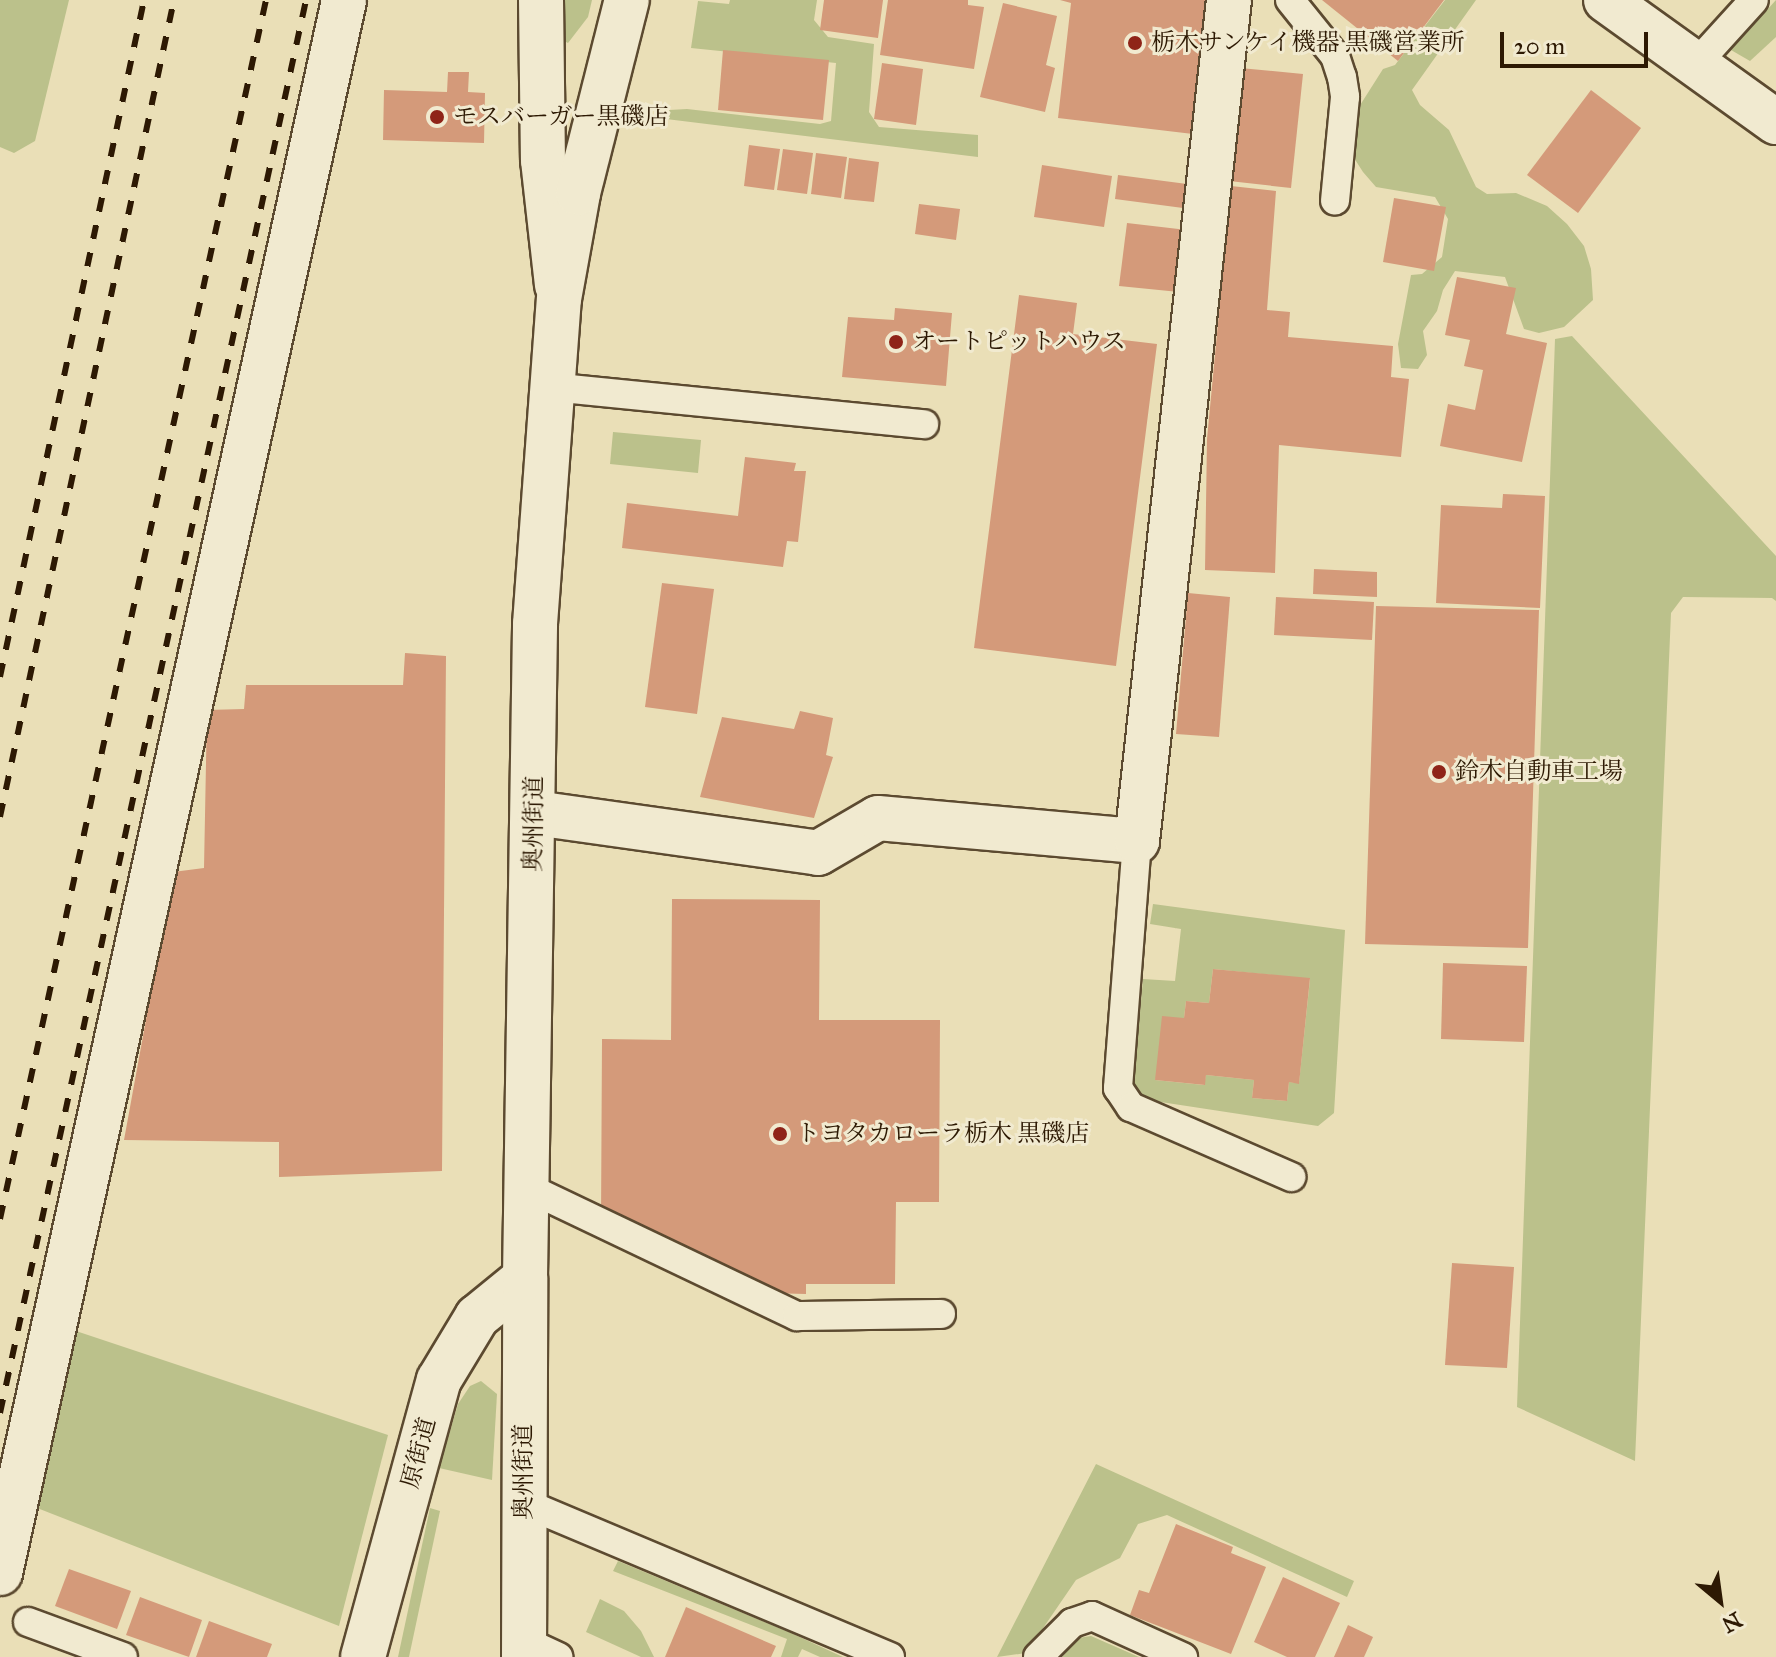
<!DOCTYPE html>
<meta charset="utf-8">
<style>
body{margin:0}
#map{position:relative;width:1776px;height:1657px;overflow:hidden;background:#eadfb7;font-family:"IM FELL Great Primer","Noto Serif JP",serif}
div>[style]{position:absolute}
.green>*{inset:0;background:#bbc18b}
.building>*{inset:0;background:#d49a7a}
.roads{filter:drop-shadow(2px 0 #5c4a30) drop-shadow(-2px 0 #5c4a30) drop-shadow(0 2px #5c4a30) drop-shadow(0 -2px #5c4a30)}
.service>*{height:28px;margin:-14px;padding:0 14px;transform-origin:14px;border-radius:14px;background:#f1ead0}
.minor>*{height:44px;margin:-22px;padding:0 22px;transform-origin:22px;border-radius:22px;background:#f1ead0}
.tertiary>*{height:44px;margin:-22px;padding:0 22px;transform-origin:22px;border-radius:22px;background:#f1ead0}
.secondary>*{height:44px;margin:-22px;padding:0 22px;transform-origin:22px;border-radius:22px;background:#f1ead0}
.rail>*{height:6px;margin-top:-3px;transform-origin:0;background:repeating-linear-gradient(90deg,#2d1903 0 14px,transparent 0 28px)}
.dots>*{width:22px;height:22px;translate:-50% -50%;box-sizing:border-box;border:4px solid #f1ead0;border-radius:50%}
span{translate:-50% -50%;white-space:nowrap;text-align:center;line-height:1.15;-webkit-text-stroke:6px #f1ead0;paint-order:stroke}
.poi-label{font-size:24px;color:#2d1903}
.left{translate:0 -50%;text-align:left}
.street-label{font-size:24px;color:#2d1903}
.north{position:absolute;left:1680px;top:1561px;width:80px;height:80px;-webkit-text-stroke:6px #f1ead0;paint-order:stroke;rotate:151deg;font-size:22px;font-weight:700;line-height:32px;text-align:center;color:#2d1903}
.north::after{content:'';display:block;margin:auto;width:28px;height:36px;background:#2d1903;clip-path:polygon(50% 0,100% 100%,50% 72%,0 100%)}
.scale{position:absolute;left:1500px;top:32px;width:148px;height:36px;box-sizing:border-box;border:4px solid #2d1903;border-top:0;padding-left:10px;font-size:24px;line-height:28px;white-space:nowrap;color:#2d1903;-webkit-text-stroke:6px #f1ead0;paint-order:stroke}
</style>
<div id="map">
<div class="green">
<i style="clip-path:polygon(0 0,69px 0,35px 141px,14px 153px,0 147px)"></i>
<i style="clip-path:polygon(562px 0,592px 0,588px 17px,568px 43px,562px 40px)"></i>
<i style="clip-path:polygon(730px 0,817px 0,814px 20px,828px 37px,874px 44px,869px 112px,879px 127px,978px 135px,978px 157px,666px 119px,669px 110px,687px 109px,820px 124px,831px 121px,836px 63px,691px 48px,698px 1px,729px 4px)"></i>
<i style="clip-path:polygon(1445px 0,1476px 0,1412px 90px,1420px 105px,1449px 130px,1476px 187px,1487px 194px,1516px 193px,1547px 206px,1567px 224px,1584px 246px,1591px 269px,1593px 300px,1564px 327px,1539px 333px,1524px 329px,1505px 277px,1455px 271px,1443px 290px,1437px 311px,1423px 331px,1427px 355px,1418px 369px,1401px 368px,1398px 344px,1411px 275px,1422px 274px,1442px 257px,1448px 219px,1435px 197px,1376px 187px,1363px 172px,1354px 158px,1357px 110px,1383px 69px,1395px 65px)"></i>
<i style="clip-path:polygon(1776px 0,1776px 37px,1750px 61px,1731px 50px)"></i>
<i style="clip-path:polygon(1572px 336px,1776px 556px,1776px 601px,1772px 598px,1683px 597px,1671px 613px,1635px 1461px,1517px 1407px,1555px 339px)"></i>
<i style="clip-path:polygon(613px 432px,701px 440px,698px 473px,610px 464px)"></i>
<i style="clip-path:polygon(evenodd,1153px 904px,1345px 930px,1334px 1113px,1318px 1126px,1141px 1099px,1133px 1087px,1143px 979px,1175px 981px,1181px 929px,1150px 924px,1153px 904px,1213px 969px,1310px 979px,1299px 1083px,1289px 1082px,1287px 1101px,1252px 1098px,1254px 1080px,1206px 1075px,1204px 1085px,1155px 1080px,1184px 1018px,1186px 1001px,1209px 1003px,1213px 969px)"></i>
<i style="clip-path:polygon(70px 1329px,388px 1435px,339px 1626px,32px 1506px)"></i>
<i style="clip-path:polygon(481px 1381px,497px 1394px,492px 1480px,439px 1468px,458px 1404px,470px 1386px)"></i>
<i style="clip-path:polygon(1096px 1464px,1354px 1581px,1347px 1597px,1167px 1515px,1138px 1524px,1120px 1558px,1076px 1580px,1026px 1653px,997px 1657px)"></i>
<i style="clip-path:polygon(430px 1508px,440px 1511px,409px 1657px,398px 1657px)"></i>
<i style="clip-path:polygon(618px 1561px,791px 1633px,843px 1657px,820px 1657px,802px 1649px,798px 1657px,781px 1657px,787px 1639px,613px 1571px)"></i>
<i style="clip-path:polygon(600px 1599px,624px 1611px,641px 1631px,654px 1657px,641px 1657px,586px 1632px)"></i>
<i style="clip-path:polygon(1091px 1636px,1139px 1657px,1062px 1657px,1078px 1638px)"></i>
</div>
<div class="building">
<i style="clip-path:polygon(824px 0,883px 0,878px 38px,820px 30px)"></i>
<i style="clip-path:polygon(888px 0,968px 0,968px 5px,984px 7px,974px 69px,880px 55px)"></i>
<i style="clip-path:polygon(1060px 0,1209px 0,1193px 134px,1058px 118px,1071px 3px)"></i>
<i style="clip-path:polygon(1322px 0,1444px 0,1398px 61px)"></i>
<i style="clip-path:polygon(1003px 3px,1057px 16px,1046px 65px,1055px 68px,1045px 112px,980px 97px)"></i>
<i style="clip-path:polygon(723px 50px,829px 60px,823px 120px,718px 110px)"></i>
<i style="clip-path:polygon(882px 63px,923px 69px,916px 125px,874px 119px)"></i>
<i style="clip-path:polygon(1240px 68px,1303px 74px,1291px 188px,1229px 181px)"></i>
<i style="clip-path:polygon(448px 72px,469px 72px,468px 92px,485px 93px,484px 143px,383px 140px,384px 90px,447px 92px)"></i>
<i style="clip-path:polygon(1591px 90px,1641px 128px,1578px 213px,1527px 175px)"></i>
<i style="clip-path:polygon(749px 145px,780px 149px,774px 190px,744px 186px)"></i>
<i style="clip-path:polygon(783px 149px,813px 153px,807px 194px,777px 190px)"></i>
<i style="clip-path:polygon(816px 153px,847px 157px,841px 198px,811px 194px)"></i>
<i style="clip-path:polygon(849px 158px,879px 162px,874px 202px,844px 199px)"></i>
<i style="clip-path:polygon(1042px 165px,1112px 176px,1104px 227px,1034px 217px)"></i>
<i style="clip-path:polygon(1118px 175px,1187px 184px,1183px 208px,1115px 199px)"></i>
<i style="clip-path:polygon(1231px 186px,1276px 191px,1267px 310px,1290px 312px,1288px 337px,1393px 346px,1391px 377px,1409px 379px,1401px 457px,1279px 445px,1275px 573px,1205px 570px,1207px 439px)"></i>
<i style="clip-path:polygon(1394px 198px,1446px 207px,1434px 271px,1383px 262px)"></i>
<i style="clip-path:polygon(919px 204px,960px 209px,956px 240px,915px 234px)"></i>
<i style="clip-path:polygon(1127px 223px,1187px 230px,1179px 292px,1119px 286px)"></i>
<i style="clip-path:polygon(1457px 277px,1516px 288px,1506px 334px,1547px 343px,1522px 462px,1440px 446px,1448px 404px,1475px 410px,1483px 370px,1464px 366px,1470px 340px,1445px 335px)"></i>
<i style="clip-path:polygon(1019px 295px,1077px 303px,1073px 334px,1157px 344px,1116px 666px,974px 648px)"></i>
<i style="clip-path:polygon(895px 308px,952px 313px,946px 386px,842px 377px,848px 317px,894px 320px)"></i>
<i style="clip-path:polygon(745px 457px,796px 463px,794px 471px,806px 471px,798px 542px,787px 541px,783px 567px,622px 548px,627px 503px,738px 516px)"></i>
<i style="clip-path:polygon(1503px 494px,1545px 496px,1540px 608px,1436px 603px,1441px 505px,1502px 508px)"></i>
<i style="clip-path:polygon(1314px 569px,1377px 572px,1377px 597px,1313px 594px)"></i>
<i style="clip-path:polygon(662px 583px,714px 589px,697px 714px,645px 707px)"></i>
<i style="clip-path:polygon(1188px 593px,1230px 597px,1219px 737px,1176px 734px)"></i>
<i style="clip-path:polygon(1276px 597px,1374px 602px,1372px 640px,1274px 635px)"></i>
<i style="clip-path:polygon(1376px 606px,1539px 610px,1528px 948px,1365px 944px)"></i>
<i style="clip-path:polygon(405px 653px,446px 656px,442px 1171px,279px 1177px,279px 1142px,124px 1140px,173px 872px,204px 868px,207px 710px,244px 709px,246px 685px,403px 685px)"></i>
<i style="clip-path:polygon(800px 711px,833px 718px,826px 755px,833px 757px,814px 818px,700px 797px,722px 717px,794px 729px)"></i>
<i style="clip-path:polygon(672px 899px,820px 900px,819px 1020px,940px 1020px,939px 1202px,896px 1202px,895px 1284px,806px 1284px,806px 1294px,768px 1293px,601px 1220px,602px 1039px,671px 1040px)"></i>
<i style="clip-path:polygon(1443px 963px,1527px 966px,1524px 1042px,1441px 1039px)"></i>
<i style="clip-path:polygon(1213px 969px,1310px 978px,1299px 1084px,1289px 1082px,1287px 1101px,1252px 1098px,1254px 1080px,1206px 1075px,1205px 1085px,1155px 1080px,1162px 1016px,1184px 1018px,1186px 1001px,1209px 1003px)"></i>
<i style="clip-path:polygon(1452px 1263px,1514px 1267px,1507px 1368px,1445px 1365px)"></i>
<i style="clip-path:polygon(1176px 1524px,1233px 1547px,1231px 1553px,1266px 1567px,1231px 1654px,1130px 1615px,1139px 1590px,1149px 1593px)"></i>
<i style="clip-path:polygon(69px 1569px,131px 1591px,117px 1629px,55px 1606px)"></i>
<i style="clip-path:polygon(1283px 1577px,1340px 1603px,1315px 1657px,1287px 1657px,1254px 1642px)"></i>
<i style="clip-path:polygon(140px 1597px,202px 1620px,189px 1657px,126px 1635px)"></i>
<i style="clip-path:polygon(686px 1607px,776px 1646px,771px 1657px,665px 1657px)"></i>
<i style="clip-path:polygon(209px 1621px,272px 1644px,267px 1657px,196px 1657px)"></i>
<i style="clip-path:polygon(1348px 1625px,1373px 1637px,1364px 1657px,1334px 1657px)"></i>
</div>
<div class="roads">
<div class="service">
<i style="left:1290px;top:0;width:72px;rotate:51.2deg"></i>
<i style="left:1335px;top:56px;width:22px;rotate:72deg"></i>
<i style="left:1342px;top:77px;width:20px;rotate:81deg"></i>
<i style="left:1345px;top:97px;width:104px;rotate:95.5deg"></i>
<i style="left:1696px;top:64px;width:86px;rotate:-47.8deg"></i>
<i style="left:551px;top:387px;width:375px;rotate:5.7deg"></i>
<i style="left:1137px;top:841px;width:248px;rotate:94.4deg"></i>
<i style="left:1118px;top:1088px;width:23px;rotate:56deg"></i>
<i style="left:1131px;top:1107px;width:175px;rotate:23.6deg"></i>
<i style="left:526px;top:1187px;width:300px;rotate:25.5deg"></i>
<i style="left:797px;top:1316px;width:144px;rotate:-0.8deg"></i>
<i style="left:524px;top:1503px;width:397px;rotate:22.8deg"></i>
<i style="left:28px;top:1622px;width:101px;rotate:20.2deg"></i>
<i style="left:524px;top:1641px;width:38px;rotate:25deg"></i>
<i style="left:1038px;top:1657px;width:48px;rotate:-45deg"></i>
<i style="left:1072px;top:1623px;width:21px;rotate:-19deg"></i>
<i style="left:1092px;top:1616px;width:100px;rotate:24.3deg"></i>
</div>
<div class="minor">
<i style="left:541px;top:0;width:160px;rotate:89.3deg"></i>
<i style="left:543px;top:160px;width:126px;rotate:83.6deg"></i>
<i style="left:1606px;top:0;width:209px;rotate:35.7deg"></i>
<i style="left:535px;top:813px;width:286px;rotate:8deg"></i>
<i style="left:818px;top:853px;width:69px;rotate:-30.3deg"></i>
<i style="left:878px;top:818px;width:260px;rotate:5.1deg"></i>
<i style="left:1137px;top:841px;width:846px;rotate:-83.76deg"></i>
<i style="left:0;top:1573px;width:1610px;rotate:-77.66deg"></i>
</div>
<div class="tertiary">
<i style="left:363px;top:1657px;width:287px;rotate:-74.7deg"></i>
<i style="left:439px;top:1380px;width:74px;rotate:-58.9deg"></i>
<i style="left:477px;top:1317px;width:62px;rotate:-39.1deg"></i>
</div>
<div class="secondary">
<i style="left:524px;top:1657px;width:379px;rotate:-89.8deg"></i>
<i style="left:525px;top:1278px;width:654px;rotate:-89.12deg"></i>
<i style="left:535px;top:624px;width:326px;rotate:-85.8deg"></i>
<i style="left:559px;top:299px;width:108px;rotate:-79.8deg"></i>
<i style="left:578px;top:193px;width:199px;rotate:-75.8deg"></i>
</div>
</div>
<div class="rail">
<i style="left:0;top:677px;width:692px;rotate:-77.99deg"></i>
<i style="left:0;top:817px;width:835px;rotate:-77.98deg"></i>
<i style="left:0;top:1219px;width:1248px;rotate:-77.69deg"></i>
<i style="left:0;top:1413px;width:1446px;rotate:-77.78deg"></i>
</div>
<div class="dots">
<i style="left:1135px;top:43px;background:#8f2418"></i>
<i style="left:437px;top:117px;background:#8f2418"></i>
<i style="left:896px;top:342px;background:#8f2418"></i>
<i style="left:1439px;top:772px;background:#8f2418"></i>
<i style="left:780px;top:1134px;background:#8f2418"></i>
</div>
<div class="poi-label">
<span class="left" style="left:1151px;top:43px">栃木サンケイ機器 黒磯営業所</span>
<span class="left" style="left:453px;top:117px">モスバーガー黒磯店</span>
<span class="left" style="left:912px;top:342px">オートピットハウス</span>
<span class="left" style="left:1455px;top:772px">鈴木自動車工場</span>
<span class="left" style="left:796px;top:1134px">トヨタカローラ栃木 黒磯店</span>
</div>
<div class="street-label">
<span style="left:534px;top:824px;rotate:-89deg">奥州街道</span>
<span style="left:419px;top:1453px;rotate:-75deg">原街道</span>
<span style="left:524px;top:1472px;rotate:-90deg">奥州街道</span>
</div>
<div class="north">N</div>
<div class="scale">20 m</div>
</div>
